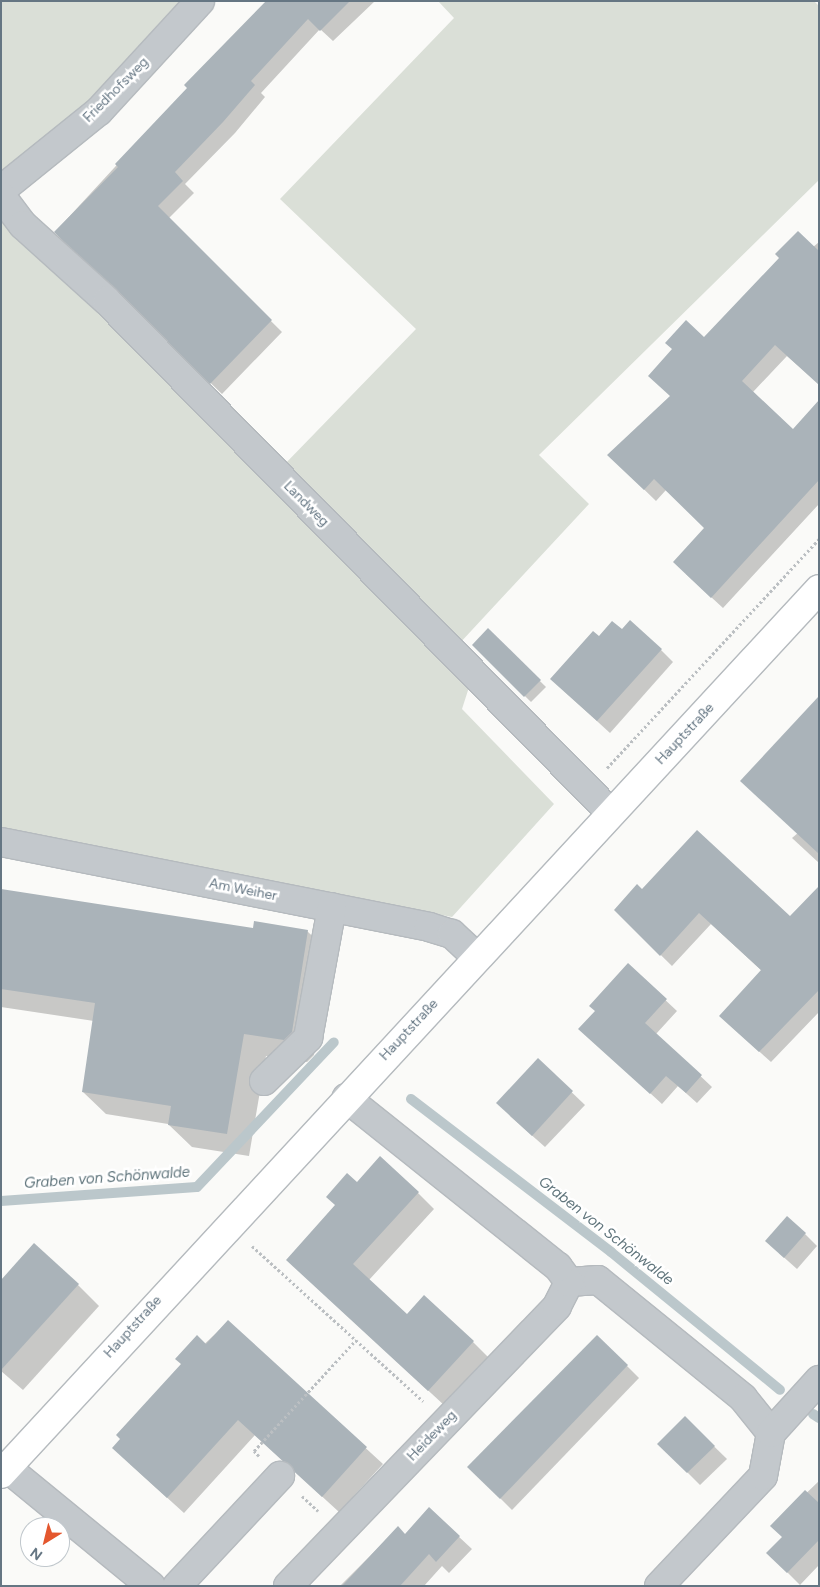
<!DOCTYPE html>
<meta charset="utf-8">
<style>
body{margin:0}
#map{position:relative;width:820px;height:1587px;overflow:hidden;background:#fafaf8;font-family:Figtree,sans-serif}
div>[style]{position:absolute}
.green>*{inset:0;background:#dadfd7}
.shadow>*{inset:0;background:#0003}
.stream>*{height:10px;margin:-5px;padding:0 5px;transform-origin:5px;border-radius:5px;background:#bbc7cb}
.building>*{inset:0;background:#aab3b9}
.path>*{height:3px;margin-top:-1.5px;transform-origin:0;background:repeating-linear-gradient(90deg,#bbbfc2 0 2.5px,transparent 0 5px)}
.roads{filter:drop-shadow(1px 0 #b5babe) drop-shadow(-1px 0 #b5babe) drop-shadow(0 1px #b5babe) drop-shadow(0 -1px #b5babe)}
.minor>*{height:28px;margin:-14px;padding:0 14px;transform-origin:14px;border-radius:14px;background:#c3c8cc}
.major>*{height:28px;margin:-14px;padding:0 14px;transform-origin:14px;border-radius:14px;background:#fff}
span{translate:-50% -50%;white-space:nowrap;text-align:center;line-height:1.15;-webkit-text-stroke:5px #fff;paint-order:stroke}
.street-label{font-size:14px;color:#657683}
.water-label{font-size:15px;color:#60757c;font-style:italic}
.frame{position:absolute;inset:0;border:2px solid #657683;pointer-events:none}
.north{position:absolute;left:20px;top:1517px;width:50px;height:50px;box-sizing:border-box;background:#fff;border:1px solid #c1c8cd;border-radius:50%;rotate:216deg;font-size:14px;font-weight:700;line-height:20px;text-align:center;color:#657683}
.north::after{content:'';display:block;margin:auto;width:18px;height:22px;background:#e4572e;clip-path:polygon(50% 0,100% 100%,50% 72%,0 100%)}
</style>
<div id="map">
<div class="green">
<i style="clip-path:polygon(1px 1px,192px 1px,96px 108px,1px 186px)"></i>
<i style="clip-path:polygon(438px 1px,814px 1px,819px 6px,819px 180px,539px 455px,589px 504px,459px 644px,282px 467px,416px 329px,280px 199px,454px 18px)"></i>
<i style="clip-path:polygon(1px 196px,471px 681px,462px 709px,554px 804px,452px 917px,1px 830px)"></i>
</div>
<div class="shadow">
<i style="clip-path:polygon(268px 1px,375px 1px,333px 41px,320px 29px,261px 93px,265px 97px,235px 133px,185px 184px,194px 193px,168px 219px,282px 332px,222px 394px,55px 232px)"></i>
<i style="clip-path:polygon(819px 242px,819px 384px,787px 356px,753px 392px,793px 430px,819px 402px,819px 504px,723px 608px,686px 574px,706px 528px,666px 490px,656px 501px,620px 466px,671px 397px,704px 339px)"></i>
<i style="clip-path:polygon(488px 630px,546px 687px,531px 702px,473px 645px)"></i>
<i style="clip-path:polygon(599px 638px,661px 650px,673px 662px,610px 733px,564px 691px)"></i>
<i style="clip-path:polygon(819px 815px,819px 863px,792px 838px)"></i>
<i style="clip-path:polygon(819px 887px,819px 1012px,771px 1062px,732px 1027px,762px 971px,711px 924px,672px 966px,615px 910px,642px 891px,790px 918px)"></i>
<i style="clip-path:polygon(1px 891px,254px 929px,307px 931px,330px 953px,314px 1055px,307px 1062px,266px 1056px,249px 1156px,192px 1147px,168px 1124px,106px 1114px,83px 1092px,94px 1021px,1px 1007px)"></i>
<i style="clip-path:polygon(628px 965px,677px 1011px,656px 1034px,712px 1087px,697px 1103px,678px 1086px,662px 1104px,591px 1039px,596px 1011px)"></i>
<i style="clip-path:polygon(538px 1060px,585px 1105px,545px 1147px,510px 1116px)"></i>
<i style="clip-path:polygon(357px 1184px,418px 1193px,434px 1209px,369px 1280px,407px 1315px,473px 1342px,489px 1358px,445px 1406px,287px 1260px)"></i>
<i style="clip-path:polygon(805px 1234px,817px 1246px,797px 1269px,779px 1253px)"></i>
<i style="clip-path:polygon(1px 1282px,78px 1285px,99px 1306px,23px 1390px,1px 1371px)"></i>
<i style="clip-path:polygon(228px 1322px,383px 1464px,339px 1512px,255px 1435px,184px 1513px,130px 1464px,182px 1365px)"></i>
<i style="clip-path:polygon(598px 1337px,639px 1378px,512px 1510px,469px 1467px)"></i>
<i style="clip-path:polygon(685px 1418px,727px 1459px,700px 1485px,659px 1444px)"></i>
<i style="clip-path:polygon(819px 1481px,819px 1565px,800px 1585px,780px 1565px,783px 1537px,772px 1526px)"></i>
<i style="clip-path:polygon(429px 1509px,472px 1549px,449px 1573px,442px 1566px,424px 1586px,340px 1586px,398px 1528px,405px 1535px)"></i>
</div>
<div class="stream">
<i style="left:411px;top:1099px;width:252px;rotate:37.4deg"></i>
<i style="left:611px;top:1252px;width:218px;rotate:39.2deg"></i>
<i style="left:1px;top:1201px;width:196px;rotate:-4.1deg"></i>
<i style="left:197px;top:1187px;width:199px;rotate:-46.6deg"></i>
<i style="left:813px;top:1414px;width:7px;rotate:34deg"></i>
</div>
<div class="building">
<i style="clip-path:polygon(266px 1px,350px 1px,320px 31px,308px 19px,251px 81px,255px 85px,223px 122px,175px 172px,183px 181px,158px 206px,272px 320px,210px 384px,54px 232px,118px 167px,115px 164px,187px 88px,184px 85px)"></i>
<i style="clip-path:polygon(798px 231px,819px 251px,819px 385px,775px 345px,742px 381px,793px 429px,819px 400px,819px 480px,711px 598px,673px 562px,704px 528px,654px 479px,644px 490px,607px 455px,670px 396px,648px 376px,672px 349px,665px 343px,686px 320px,704px 337px,779px 258px,775px 254px)"></i>
<i style="clip-path:polygon(630px 620px,662px 649px,597px 721px,550px 679px,593px 631px,599px 636px,612px 621px,622px 629px)"></i>
<i style="clip-path:polygon(488px 628px,541px 680px,524px 697px,472px 645px)"></i>
<i style="clip-path:polygon(819px 696px,819px 854px,740px 781px)"></i>
<i style="clip-path:polygon(697px 830px,790px 916px,819px 886px,819px 990px,759px 1052px,719px 1016px,761px 970px,699px 913px,660px 956px,614px 910px,637px 884px,642px 889px)"></i>
<i style="clip-path:polygon(1px 889px,253px 928px,254px 921px,308px 930px,292px 1032px,284px 1040px,244px 1034px,227px 1134px,168px 1125px,171px 1106px,82px 1092px,95px 1003px,1px 989px)"></i>
<i style="clip-path:polygon(628px 963px,667px 999px,645px 1023px,702px 1075px,686px 1093px,666px 1076px,650px 1094px,578px 1029px,595px 1011px,589px 1006px)"></i>
<i style="clip-path:polygon(538px 1058px,573px 1091px,532px 1136px,496px 1103px)"></i>
<i style="clip-path:polygon(380px 1156px,419px 1192px,353px 1264px,407px 1314px,424px 1295px,474px 1341px,428px 1391px,286px 1260px,335px 1205px,326px 1197px,347px 1173px,357px 1182px)"></i>
<i style="clip-path:polygon(787px 1216px,806px 1233px,784px 1258px,765px 1241px)"></i>
<i style="clip-path:polygon(34px 1243px,79px 1284px,1px 1370px,1px 1280px)"></i>
<i style="clip-path:polygon(228px 1320px,367px 1447px,322px 1497px,238px 1420px,167px 1498px,112px 1448px,120px 1439px,116px 1435px,181px 1364px,175px 1359px,197px 1335px,206px 1344px)"></i>
<i style="clip-path:polygon(597px 1335px,628px 1365px,500px 1499px,467px 1467px)"></i>
<i style="clip-path:polygon(685px 1416px,715px 1446px,687px 1473px,657px 1444px)"></i>
<i style="clip-path:polygon(805px 1490px,819px 1503px,819px 1540px,787px 1573px,766px 1553px,782px 1537px,770px 1526px)"></i>
<i style="clip-path:polygon(429px 1507px,460px 1536px,436px 1562px,429px 1554px,400px 1586px,342px 1586px,398px 1526px,405px 1534px)"></i>
</div>
<div class="path">
<i style="left:607px;top:768px;width:312px;rotate:-47.2deg"></i>
<i style="left:252px;top:1246px;width:231px;rotate:42.2deg"></i>
<i style="left:259px;top:1456px;width:7px;rotate:-135deg"></i>
<i style="left:254px;top:1451px;width:151px;rotate:-47.4deg"></i>
<i style="left:302px;top:1496px;width:22px;rotate:43deg"></i>
</div>
<div class="roads">
<div class="minor">
<i style="left:1px;top:190px;width:126px;rotate:-38.9deg"></i>
<i style="left:99px;top:111px;width:149px;rotate:-47.4deg"></i>
<i style="left:1px;top:196px;width:36px;rotate:53deg"></i>
<i style="left:23px;top:225px;width:113px;rotate:42.1deg"></i>
<i style="left:107px;top:301px;width:718px;rotate:45.45deg"></i>
<i style="left:1px;top:842px;width:436px;rotate:11.2deg"></i>
<i style="left:429px;top:927px;width:24px;rotate:17deg"></i>
<i style="left:452px;top:934px;width:34px;rotate:43deg"></i>
<i style="left:264px;top:1081px;width:62px;rotate:-44.3deg"></i>
<i style="left:308px;top:1038px;width:133px;rotate:-79.6deg"></i>
<i style="left:569px;top:1282px;width:29px;rotate:-4deg"></i>
<i style="left:598px;top:1280px;width:187px;rotate:39.1deg"></i>
<i style="left:743px;top:1398px;width:45px;rotate:51.3deg"></i>
<i style="left:7px;top:1468px;width:186px;rotate:39.3deg"></i>
<i style="left:177px;top:1586px;width:151px;rotate:-46.9deg"></i>
<i style="left:288px;top:1586px;width:388px;rotate:-46.1deg"></i>
<i style="left:557px;top:1306px;width:27px;rotate:-63deg"></i>
<i style="left:569px;top:1282px;width:19px;rotate:-126deg"></i>
<i style="left:558px;top:1267px;width:271px;rotate:-141.4deg"></i>
<i style="left:659px;top:1586px;width:151px;rotate:-46.6deg"></i>
<i style="left:763px;top:1476px;width:44px;rotate:-79.5deg"></i>
<i style="left:771px;top:1433px;width:72px;rotate:-47.8deg"></i>
</div>
<div class="major">
<i style="left:1px;top:1474px;width:1205px;rotate:-47.25deg"></i>
</div>
</div>
<div class="street-label">
<span style="left:116px;top:90px;rotate:-45deg">Friedhofsweg</span>
<span style="left:306px;top:504px;rotate:45deg">Landweg</span>
<span style="left:685px;top:734px;rotate:-47deg">Hauptstraße</span>
<span style="left:243px;top:890px;rotate:11deg">Am Weiher</span>
<span style="left:409px;top:1030px;rotate:-47deg">Hauptstraße</span>
<span style="left:133px;top:1327px;rotate:-48deg">Hauptstraße</span>
<span style="left:432px;top:1436px;rotate:-46deg">Heideweg</span>
</div>
<div class="water-label">
<span style="left:107px;top:1178px;rotate:-4deg">Graben von Schönwalde</span>
<span style="left:606px;top:1231px;rotate:38deg">Graben von Schönwalde</span>
</div>
<div class="frame"></div>
<div class="north">N</div>
</div>
